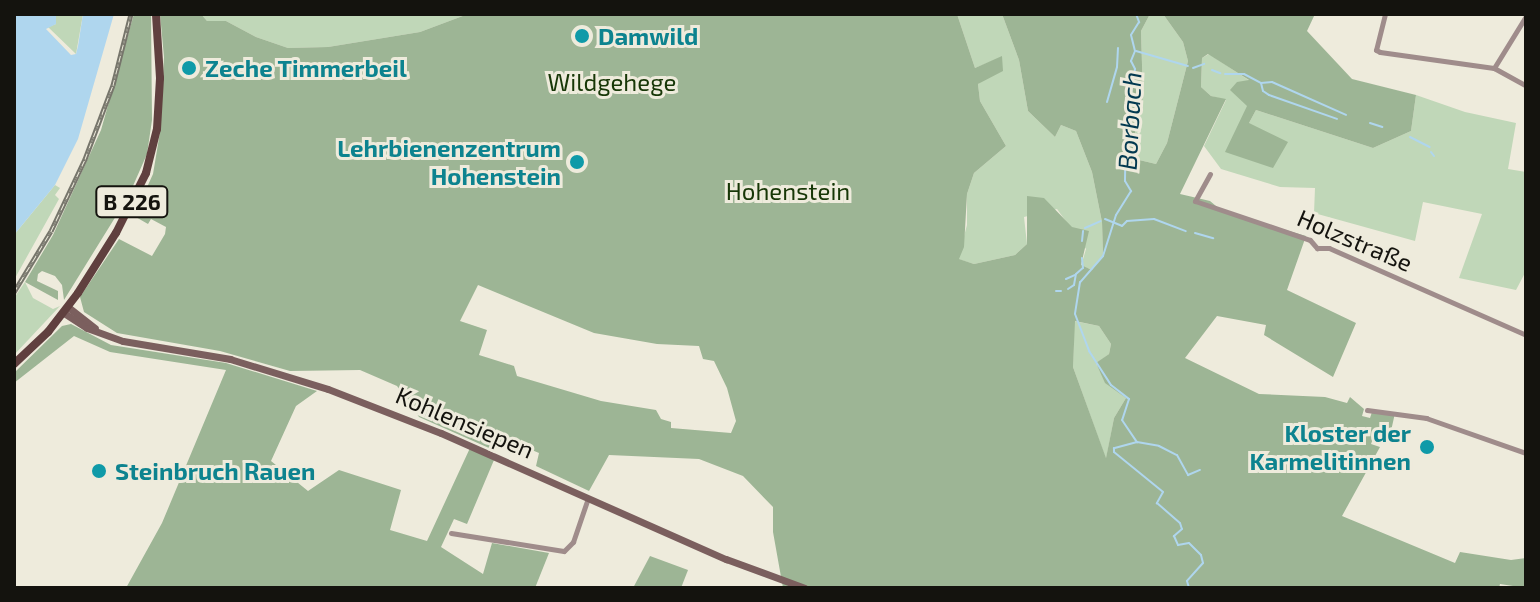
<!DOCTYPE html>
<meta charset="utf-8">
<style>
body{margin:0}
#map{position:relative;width:1540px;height:602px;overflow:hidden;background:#eeebdc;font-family:"Exo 2",sans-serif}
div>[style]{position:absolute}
.green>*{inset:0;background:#c0d7b8}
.forest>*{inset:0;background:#9db595}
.water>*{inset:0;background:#afd6ee}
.stream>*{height:2px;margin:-1px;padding:0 1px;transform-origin:1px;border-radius:1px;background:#afd6ee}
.street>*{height:5px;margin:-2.5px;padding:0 2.5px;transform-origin:2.5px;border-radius:2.5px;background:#9f8c8b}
.secondary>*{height:7px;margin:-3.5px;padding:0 3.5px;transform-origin:3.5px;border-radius:3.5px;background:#7b5f5e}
.primary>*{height:8px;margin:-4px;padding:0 4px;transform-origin:4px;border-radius:4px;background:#60403f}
.rail>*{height:5px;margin-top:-2.5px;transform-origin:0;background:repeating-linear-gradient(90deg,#eeebdc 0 6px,#76756b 0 12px);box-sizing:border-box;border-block:2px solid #76756b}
.dots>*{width:22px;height:22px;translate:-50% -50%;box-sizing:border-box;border:4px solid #eeebdc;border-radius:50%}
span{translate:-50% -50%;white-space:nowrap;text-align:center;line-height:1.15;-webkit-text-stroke:6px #eeebdc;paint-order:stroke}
.shield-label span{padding:2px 6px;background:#eeebdc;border:2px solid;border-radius:6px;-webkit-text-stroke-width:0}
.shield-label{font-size:22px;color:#14130e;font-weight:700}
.culture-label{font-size:24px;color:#0d838f;font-weight:700}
.left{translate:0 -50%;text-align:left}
.right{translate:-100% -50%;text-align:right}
.park-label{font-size:24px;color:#173707}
.street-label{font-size:24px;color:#14130e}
.water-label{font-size:26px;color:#023950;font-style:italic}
.frame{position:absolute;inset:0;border:16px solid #14130e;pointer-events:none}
</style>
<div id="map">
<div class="green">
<i style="clip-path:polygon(56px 14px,83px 14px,76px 54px,48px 27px,56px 24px)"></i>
<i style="clip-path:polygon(201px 14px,468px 14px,420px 32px,328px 47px,288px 48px,256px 37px,226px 21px,207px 21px)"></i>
<i style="clip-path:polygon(957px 14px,1002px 14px,1019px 60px,1028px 111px,1055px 137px,1061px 125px,1076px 131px,1092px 172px,1102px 222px,1103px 255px,1093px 270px,1081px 266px,1086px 249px,1057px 209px,1024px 217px,1027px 244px,1015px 255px,974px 264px,958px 259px,967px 225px,967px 194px,974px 173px,1006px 146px,980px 101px,978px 84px,990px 75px,1002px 57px,975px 68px)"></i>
<i style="clip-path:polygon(1150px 14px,1163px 14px,1183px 42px,1188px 61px,1167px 143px,1156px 164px,1135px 159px,1135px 130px,1143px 98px,1141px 31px)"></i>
<i style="clip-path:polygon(1209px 54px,1250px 81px,1249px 123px,1256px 110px,1373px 148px,1411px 131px,1416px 95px,1465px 112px,1516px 123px,1508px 169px,1526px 172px,1526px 271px,1516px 290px,1459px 278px,1482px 214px,1423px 202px,1415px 241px,1314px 213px,1315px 188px,1280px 187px,1221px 169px,1204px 146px,1226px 100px,1211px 96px,1201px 87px,1202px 58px)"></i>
<i style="clip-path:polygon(55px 185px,60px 188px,55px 195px,59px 199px,14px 280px,14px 235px)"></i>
<i style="clip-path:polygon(25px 282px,33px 298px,53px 309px,60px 306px,14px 355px,14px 298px)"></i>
<i style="clip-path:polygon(1074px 321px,1099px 326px,1111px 344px,1109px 354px,1096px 364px,1108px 384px,1126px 398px,1114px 418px,1106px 459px,1073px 367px)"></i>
</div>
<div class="forest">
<i style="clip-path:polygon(134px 14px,151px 14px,152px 120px,147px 154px,129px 195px,64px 300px,62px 285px,55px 276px,42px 271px,38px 274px,37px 281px,58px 291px,58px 300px,25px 282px,53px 235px,101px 130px)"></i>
<i style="clip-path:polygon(evenodd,160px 14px,201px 14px,207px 21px,226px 21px,256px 37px,288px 48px,328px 47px,420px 32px,468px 14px,957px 14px,975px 68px,1002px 56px,1003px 71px,978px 84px,980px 101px,1006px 146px,974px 173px,967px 194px,964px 247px,959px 259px,974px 264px,1015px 255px,1027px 244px,1027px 196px,1044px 198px,1072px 227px,1089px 231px,1081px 265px,1092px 270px,1103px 255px,1102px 222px,1092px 172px,1076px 131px,1061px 125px,1055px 137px,1028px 111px,1019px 60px,1002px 14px,1150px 14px,1141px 31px,1143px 98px,1135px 130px,1135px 159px,1156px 164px,1167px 143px,1188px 61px,1183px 42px,1163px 14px,1315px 14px,1307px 31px,1352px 79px,1416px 95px,1411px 131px,1373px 148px,1256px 110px,1249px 123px,1288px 142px,1273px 168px,1225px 152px,1247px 106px,1230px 90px,1237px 82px,1249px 80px,1208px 54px,1202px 58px,1201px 87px,1211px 96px,1226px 99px,1180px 194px,1210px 201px,1222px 211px,1306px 236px,1287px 290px,1356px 323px,1333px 377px,1264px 335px,1266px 325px,1217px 316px,1185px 358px,1259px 394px,1325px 397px,1347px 403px,1350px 397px,1364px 409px,1362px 416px,1370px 418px,1372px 412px,1395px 413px,1391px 431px,1377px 428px,1371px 444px,1380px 447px,1342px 516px,1455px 563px,1460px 552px,1511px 560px,1526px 558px,1526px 588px,1500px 584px,1499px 588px,783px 588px,773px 532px,773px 507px,743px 476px,699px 459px,609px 455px,589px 491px,536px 466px,539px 453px,508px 440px,489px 448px,419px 417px,397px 386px,360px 370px,290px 371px,220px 351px,117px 333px,84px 312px,80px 297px,119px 239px,152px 256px,165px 234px,166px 227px,151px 219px,148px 224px,134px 216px,153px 174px,160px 132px,164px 57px,160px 14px,478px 285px,594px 333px,657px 344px,699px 346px,703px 359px,714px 361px,727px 388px,736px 421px,731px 433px,671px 428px,671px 422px,661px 419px,656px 410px,601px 401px,517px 376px,514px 366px,479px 355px,487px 330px,460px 321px,478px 285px,160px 14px,1075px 321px,1099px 326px,1111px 344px,1109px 354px,1096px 363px,1105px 383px,1126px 398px,1114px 418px,1106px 458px,1073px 367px,1075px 321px)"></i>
<i style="clip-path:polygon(71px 324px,111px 345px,226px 363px,317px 391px,296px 406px,271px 461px,308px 491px,339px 470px,401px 490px,390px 530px,427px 541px,470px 448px,494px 460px,467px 524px,454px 519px,441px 547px,483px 574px,492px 543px,549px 553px,535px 588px,126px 588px,162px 523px,226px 370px,110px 352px,74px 336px,14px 383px,14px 373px,62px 326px)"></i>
<i style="clip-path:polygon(650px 556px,688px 570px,681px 588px,633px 588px)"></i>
</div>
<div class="water">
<i style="clip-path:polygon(14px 14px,56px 14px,56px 24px,46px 29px,71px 55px,76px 54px,78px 46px,83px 14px,114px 14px,78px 139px,55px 185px,14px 235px)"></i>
</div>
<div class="stream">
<i style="left:1136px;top:14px;width:9px;rotate:69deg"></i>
<i style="left:1139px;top:22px;width:15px;rotate:122deg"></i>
<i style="left:1131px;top:35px;width:16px;rotate:76deg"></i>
<i style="left:1135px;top:51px;width:11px;rotate:112deg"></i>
<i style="left:1131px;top:61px;width:9px;rotate:63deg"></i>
<i style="left:1135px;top:69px;width:54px;rotate:99.6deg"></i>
<i style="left:1126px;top:122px;width:59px;rotate:91deg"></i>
<i style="left:1125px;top:181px;width:12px;rotate:59deg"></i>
<i style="left:1131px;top:191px;width:28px;rotate:122deg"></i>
<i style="left:1116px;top:215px;width:43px;rotate:107.6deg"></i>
<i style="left:1103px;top:256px;width:35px;rotate:131deg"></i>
<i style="left:1080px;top:282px;width:32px;rotate:99deg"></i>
<i style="left:1075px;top:314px;width:40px;rotate:69deg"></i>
<i style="left:1089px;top:351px;width:40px;rotate:57.1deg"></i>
<i style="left:1111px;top:385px;width:23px;rotate:38deg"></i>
<i style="left:1129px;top:399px;width:22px;rotate:108deg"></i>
<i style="left:1122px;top:420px;width:27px;rotate:56deg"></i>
<i style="left:1137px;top:442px;width:24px;rotate:165deg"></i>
<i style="left:1114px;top:448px;width:4px;rotate:90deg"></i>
<i style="left:1114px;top:452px;width:63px;rotate:39.2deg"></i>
<i style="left:1163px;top:492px;width:13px;rotate:119deg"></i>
<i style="left:1157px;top:503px;width:30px;rotate:41deg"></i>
<i style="left:1180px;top:523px;width:6px;rotate:72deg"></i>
<i style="left:1182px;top:529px;width:11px;rotate:139deg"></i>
<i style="left:1174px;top:536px;width:10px;rotate:66deg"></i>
<i style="left:1178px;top:545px;width:11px;rotate:-10deg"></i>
<i style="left:1189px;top:543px;width:17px;rotate:45deg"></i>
<i style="left:1201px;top:555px;width:8px;rotate:76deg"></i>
<i style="left:1203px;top:563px;width:24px;rotate:132deg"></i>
<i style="left:1187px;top:581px;width:7px;rotate:74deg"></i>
<i style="left:1136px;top:51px;width:54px;rotate:16.1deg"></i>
<i style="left:1193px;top:68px;width:12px;rotate:-20deg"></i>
<i style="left:1212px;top:70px;width:9px;rotate:21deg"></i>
<i style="left:1225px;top:74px;width:19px"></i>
<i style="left:1244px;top:74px;width:19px;rotate:28deg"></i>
<i style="left:1261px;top:83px;width:11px;rotate:-5deg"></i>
<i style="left:1272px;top:82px;width:81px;rotate:24deg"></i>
<i style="left:1261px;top:83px;width:8px;rotate:76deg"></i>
<i style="left:1263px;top:91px;width:7px;rotate:34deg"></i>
<i style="left:1269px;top:95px;width:72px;rotate:19.4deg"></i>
<i style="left:1107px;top:102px;width:36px;rotate:-74deg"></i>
<i style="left:1117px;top:67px;width:19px;rotate:-87deg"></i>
<i style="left:1370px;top:123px;width:13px;rotate:18deg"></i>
<i style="left:1410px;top:137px;width:22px;rotate:27deg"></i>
<i style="left:1431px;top:152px;width:5px;rotate:53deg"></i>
<i style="left:1105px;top:219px;width:18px;rotate:22deg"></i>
<i style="left:1122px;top:226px;width:7px;rotate:-45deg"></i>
<i style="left:1127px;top:221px;width:27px;rotate:-4deg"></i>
<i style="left:1154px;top:219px;width:34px;rotate:21deg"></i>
<i style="left:1085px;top:228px;width:17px;rotate:-24deg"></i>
<i style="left:1195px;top:233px;width:19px;rotate:16deg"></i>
<i style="left:1082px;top:241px;width:10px;rotate:-84deg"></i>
<i style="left:1066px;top:279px;width:10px;rotate:-24deg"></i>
<i style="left:1068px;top:289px;width:7px;rotate:-34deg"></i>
<i style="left:1074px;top:285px;width:11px;rotate:-80deg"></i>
<i style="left:1076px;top:274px;width:9px;rotate:-41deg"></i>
<i style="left:1083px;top:268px;width:10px;rotate:-96deg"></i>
<i style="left:1056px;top:291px;width:5px"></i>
<i style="left:1137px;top:442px;width:22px;rotate:10deg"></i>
<i style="left:1159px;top:446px;width:20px;rotate:27deg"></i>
<i style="left:1177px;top:455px;width:23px;rotate:61deg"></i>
<i style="left:1188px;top:475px;width:13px;rotate:-23deg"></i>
</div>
<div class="street">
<i style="left:1385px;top:14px;width:37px;rotate:104deg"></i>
<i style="left:1376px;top:50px;width:4px;rotate:27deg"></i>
<i style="left:1380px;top:52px;width:115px;rotate:8deg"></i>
<i style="left:1494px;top:68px;width:37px;rotate:29deg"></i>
<i style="left:1494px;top:68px;width:61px;rotate:-58.4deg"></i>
<i style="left:1210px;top:174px;width:31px;rotate:119deg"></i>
<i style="left:1195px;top:201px;width:121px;rotate:18.7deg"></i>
<i style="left:1310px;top:240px;width:11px;rotate:49deg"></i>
<i style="left:1317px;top:248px;width:12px"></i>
<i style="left:1329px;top:248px;width:215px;rotate:23.8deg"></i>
<i style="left:1367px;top:410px;width:60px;rotate:7.7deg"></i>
<i style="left:1426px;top:418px;width:106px;rotate:19.3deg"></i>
<i style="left:451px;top:533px;width:114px;rotate:9.1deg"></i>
<i style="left:564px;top:551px;width:13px;rotate:-45deg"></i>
<i style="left:573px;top:542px;width:46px;rotate:-71.2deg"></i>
</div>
<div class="secondary">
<i style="left:68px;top:307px;width:34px;rotate:38deg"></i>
<i style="left:64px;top:313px;width:27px;rotate:33deg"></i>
<i style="left:87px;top:328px;width:38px;rotate:20deg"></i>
<i style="left:123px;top:341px;width:109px;rotate:9.5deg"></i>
<i style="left:230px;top:359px;width:102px;rotate:17deg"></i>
<i style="left:328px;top:389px;width:121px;rotate:21.3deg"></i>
<i style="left:441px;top:433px;width:312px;rotate:23.9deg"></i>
<i style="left:726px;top:559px;width:84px;rotate:20.2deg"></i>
</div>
<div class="primary">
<i style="left:14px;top:364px;width:47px;rotate:-43.3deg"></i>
<i style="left:48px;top:332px;width:49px;rotate:-52.4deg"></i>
<i style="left:78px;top:293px;width:71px;rotate:-57.7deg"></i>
<i style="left:116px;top:233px;width:67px;rotate:-63.4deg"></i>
<i style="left:146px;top:173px;width:45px;rotate:-76deg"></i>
<i style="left:157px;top:129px;width:51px;rotate:-86.6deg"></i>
<i style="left:160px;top:78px;width:64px;rotate:-93.6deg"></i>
</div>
<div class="rail">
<i style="left:14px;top:292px;width:71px;rotate:-58.8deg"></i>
<i style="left:51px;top:231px;width:80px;rotate:-64.7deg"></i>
<i style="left:85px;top:159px;width:79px;rotate:-69.3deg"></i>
<i style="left:113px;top:85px;width:73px;rotate:-75.8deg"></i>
</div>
<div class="dots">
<i style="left:582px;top:36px;background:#0f9aa8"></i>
<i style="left:189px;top:68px;background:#0f9aa8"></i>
<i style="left:577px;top:162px;background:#0f9aa8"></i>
<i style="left:1427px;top:447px;background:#0f9aa8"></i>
<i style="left:99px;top:471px;background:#0f9aa8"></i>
</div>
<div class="shield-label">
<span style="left:132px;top:202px">B 226</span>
</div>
<div class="culture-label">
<span class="left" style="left:598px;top:36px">Damwild</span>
<span class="left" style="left:205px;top:68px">Zeche Timmerbeil</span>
<span class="right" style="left:561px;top:162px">Lehrbienenzentrum<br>Hohenstein</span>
<span class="right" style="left:1411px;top:447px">Kloster der<br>Karmelitinnen</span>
<span class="left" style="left:115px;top:471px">Steinbruch Rauen</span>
</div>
<div class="park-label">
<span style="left:612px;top:82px">Wildgehege</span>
<span style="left:788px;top:191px">Hohenstein</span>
</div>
<div class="street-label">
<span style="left:1355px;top:240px;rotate:23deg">Holzstraße</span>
<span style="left:465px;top:422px;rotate:23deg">Kohlensiepen</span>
</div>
<div class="water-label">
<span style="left:1129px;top:121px;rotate:-87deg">Borbach</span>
</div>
<div class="frame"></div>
</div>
